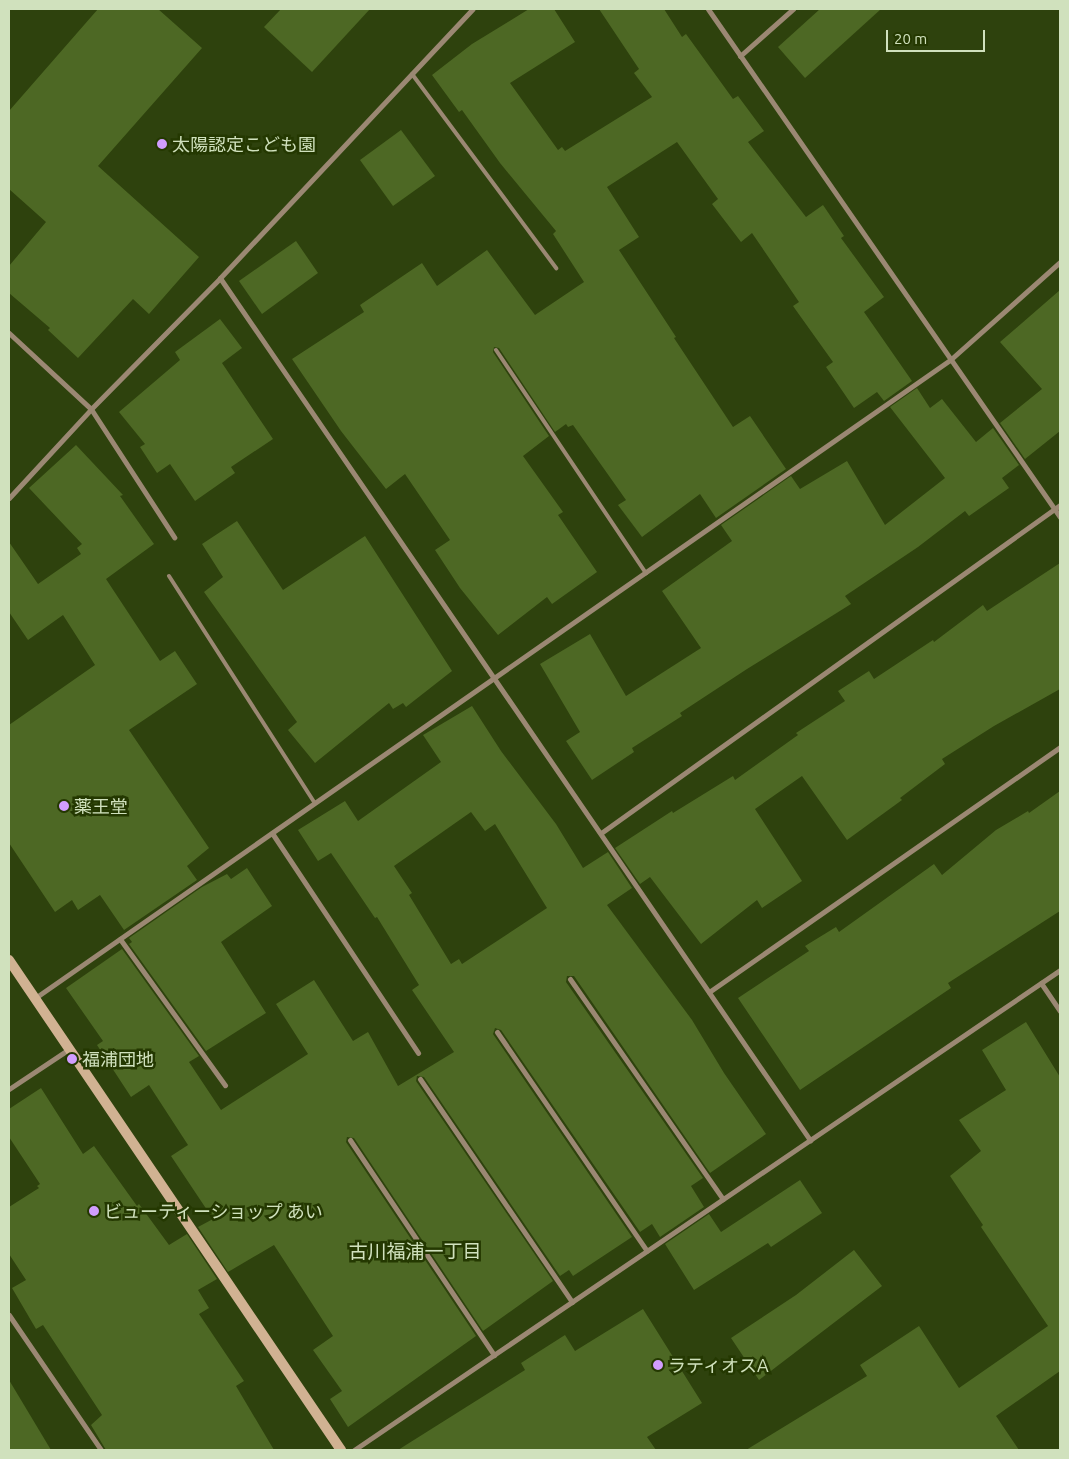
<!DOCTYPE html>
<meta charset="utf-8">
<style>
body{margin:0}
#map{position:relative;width:1069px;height:1459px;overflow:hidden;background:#2e420d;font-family:Ubuntu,"Noto Sans JP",sans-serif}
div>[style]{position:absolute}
.building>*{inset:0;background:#4d6824}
.lane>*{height:4px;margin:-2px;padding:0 2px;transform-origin:2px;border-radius:2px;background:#9b8873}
.street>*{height:5px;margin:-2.5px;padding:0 2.5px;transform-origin:2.5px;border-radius:2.5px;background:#9b8873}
.secondary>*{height:10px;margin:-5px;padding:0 5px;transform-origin:5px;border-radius:5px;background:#d1b292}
.dots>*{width:14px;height:14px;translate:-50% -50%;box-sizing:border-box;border:2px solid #243801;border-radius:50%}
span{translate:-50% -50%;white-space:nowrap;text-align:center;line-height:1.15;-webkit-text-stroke:5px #243801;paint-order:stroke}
.poi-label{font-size:18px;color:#d0e1bd}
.left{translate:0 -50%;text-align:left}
.neighbourhood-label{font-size:19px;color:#d0e1bd}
.frame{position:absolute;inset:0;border:10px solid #d0e1bd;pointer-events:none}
.scale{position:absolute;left:886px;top:30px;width:99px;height:22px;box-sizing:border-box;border:2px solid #d0e1bd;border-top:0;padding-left:6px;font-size:15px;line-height:18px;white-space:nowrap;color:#d0e1bd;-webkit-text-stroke:4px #243801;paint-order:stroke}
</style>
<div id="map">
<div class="building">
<i style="clip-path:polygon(98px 9px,158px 9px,202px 48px,98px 166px,199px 257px,149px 314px,133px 299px,78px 358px,48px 330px,50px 328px,9px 293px,9px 266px,46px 222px,9px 189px,9px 111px)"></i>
<i style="clip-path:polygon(281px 9px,370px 9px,312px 72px,264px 27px)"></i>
<i style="clip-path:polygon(529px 9px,554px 9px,575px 42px,510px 83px,558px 150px,562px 147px,565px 151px,652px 97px,634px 73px,639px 69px,599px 9px,664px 9px,682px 37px,686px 34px,733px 99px,738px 96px,764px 131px,748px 142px,806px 217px,823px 205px,844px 236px,841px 238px,884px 297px,864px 312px,912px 381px,884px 401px,877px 392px,854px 408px,826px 367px,833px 362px,793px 306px,799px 302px,752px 233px,741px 242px,712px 204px,718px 199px,677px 142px,607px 187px,639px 237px,619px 250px,676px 337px,674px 338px,733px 427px,750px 416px,786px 469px,716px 518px,700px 494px,642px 537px,618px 505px,626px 500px,573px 425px,568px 427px,566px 424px,555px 432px,499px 348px,494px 347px,493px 352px,549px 436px,523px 456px,563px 512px,558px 515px,597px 572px,552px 604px,547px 597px,498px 635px,460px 588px,435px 550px,450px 540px,405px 474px,386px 489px,341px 431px,292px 359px,364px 312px,360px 305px,422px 263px,437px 286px,487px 250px,535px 315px,584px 282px,553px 234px,556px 231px,500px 163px,462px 110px,459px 112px,432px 75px,472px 44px)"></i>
<i style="clip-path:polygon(820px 9px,881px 9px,805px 78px,778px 47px)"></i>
<i style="clip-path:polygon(401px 130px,435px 176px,393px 206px,360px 160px)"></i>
<i style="clip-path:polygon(296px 241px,318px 273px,262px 314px,239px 281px)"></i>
<i style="clip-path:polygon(1060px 290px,1060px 431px,1025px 459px,1000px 423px,1042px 389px,1000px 342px)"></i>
<i style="clip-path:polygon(220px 319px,242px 348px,222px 363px,273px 439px,231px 467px,235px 473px,195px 501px,170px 464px,157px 473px,140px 447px,145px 444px,119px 412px,180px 360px,175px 352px)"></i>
<i style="clip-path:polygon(917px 388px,930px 408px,942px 399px,976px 442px,993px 428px,1019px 465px,1002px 478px,1009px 488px,969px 516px,965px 511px,918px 547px,845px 596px,851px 604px,747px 669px,680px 713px,682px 716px,632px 748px,634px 752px,592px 780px,566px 741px,580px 732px,540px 664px,590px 634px,626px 696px,701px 648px,662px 591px,732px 541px,721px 525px,791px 476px,800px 489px,847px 461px,885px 525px,945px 478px,890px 407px)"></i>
<i style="clip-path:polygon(76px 445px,123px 495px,120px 496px,154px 544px,106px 579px,160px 661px,175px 651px,197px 684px,129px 730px,209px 848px,187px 866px,197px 880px,124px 930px,100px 895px,78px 910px,72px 900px,55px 912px,9px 843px,9px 725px,95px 665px,63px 615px,28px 640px,9px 612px,9px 542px,38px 584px,81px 554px,77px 548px,82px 544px,29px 488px)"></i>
<i style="clip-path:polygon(237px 521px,283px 590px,365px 536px,452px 671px,406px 707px,403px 703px,393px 709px,389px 703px,315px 763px,288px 730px,297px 722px,204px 592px,223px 577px,202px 544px)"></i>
<i style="clip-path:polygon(1060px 563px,1060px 689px,994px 726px,942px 759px,945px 764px,900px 798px,902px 800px,847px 840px,802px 776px,755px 809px,802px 881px,762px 908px,757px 900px,701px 944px,650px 877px,640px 884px,615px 848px,672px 811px,673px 813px,733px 776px,735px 780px,798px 735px,796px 733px,845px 701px,838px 691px,869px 671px,874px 679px,933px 640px,934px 642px,983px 605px,987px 611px)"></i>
<i style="clip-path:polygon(evenodd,472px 706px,501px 751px,556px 824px,583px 868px,608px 852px,632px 888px,607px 905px,692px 1020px,724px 1073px,766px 1134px,710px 1173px,574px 976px,567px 976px,566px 982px,703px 1178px,691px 1186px,704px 1207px,660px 1237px,652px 1224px,640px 1232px,501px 1030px,495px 1028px,493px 1034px,632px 1237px,573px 1276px,569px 1270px,560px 1276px,424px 1077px,417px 1076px,416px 1081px,553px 1281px,483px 1331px,354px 1138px,347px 1137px,346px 1142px,476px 1336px,348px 1427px,330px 1399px,342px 1391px,313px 1350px,333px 1336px,274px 1245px,228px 1272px,198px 1227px,213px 1219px,171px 1156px,188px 1145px,149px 1085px,131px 1097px,97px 1045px,103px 1041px,66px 988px,122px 949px,199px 1056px,189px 1062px,221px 1110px,308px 1054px,276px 1004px,314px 980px,353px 1041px,368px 1032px,398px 1086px,454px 1052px,412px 990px,419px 985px,377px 917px,375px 918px,331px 853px,318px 861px,298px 830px,345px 801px,358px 821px,441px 762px,423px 735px,472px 706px,471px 812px,485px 831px,495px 824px,547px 908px,462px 964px,459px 959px,451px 964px,409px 895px,412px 893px,394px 866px,471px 812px)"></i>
<i style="clip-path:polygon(1060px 791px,1060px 911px,948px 983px,951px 988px,800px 1090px,738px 998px,809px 951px,805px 946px,836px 927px,839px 932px,934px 864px,942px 875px,996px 830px,1028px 811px,1029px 813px)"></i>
<i style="clip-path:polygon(247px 868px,272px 906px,221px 942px,266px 1013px,206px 1051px,129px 944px,132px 942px,129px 938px,202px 887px,227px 874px,231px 879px)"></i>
<i style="clip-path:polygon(1026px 1022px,1060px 1077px,1060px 1371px,996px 1416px,1019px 1450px,746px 1450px,867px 1376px,860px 1365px,919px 1326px,959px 1388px,1048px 1326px,981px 1227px,983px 1225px,950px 1176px,981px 1151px,959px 1120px,1006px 1090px,982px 1050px)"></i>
<i style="clip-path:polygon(41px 1088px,83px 1154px,94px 1146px,137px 1206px,139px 1204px,169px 1245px,187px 1234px,217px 1279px,198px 1290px,209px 1308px,199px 1314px,244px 1381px,236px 1386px,274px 1450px,106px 1450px,91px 1425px,102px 1415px,43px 1325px,36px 1329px,12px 1288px,26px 1280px,9px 1254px,9px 1207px,39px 1188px,37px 1186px,40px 1184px,9px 1137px,9px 1109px)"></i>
<i style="clip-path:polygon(800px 1180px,822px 1213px,771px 1247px,768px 1243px,694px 1290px,665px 1244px,709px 1214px,721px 1232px)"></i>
<i style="clip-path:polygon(854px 1250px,882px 1286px,759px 1380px,731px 1338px,796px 1295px)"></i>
<i style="clip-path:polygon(643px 1309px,702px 1403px,647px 1437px,656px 1450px,398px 1450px,525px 1370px,521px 1363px,565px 1335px,575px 1351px)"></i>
<i style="clip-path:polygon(9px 1380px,51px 1450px,9px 1450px)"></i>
</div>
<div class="lane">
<i style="left:412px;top:74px;width:242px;rotate:53.4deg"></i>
<i style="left:496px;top:350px;width:269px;rotate:56.1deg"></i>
<i style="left:169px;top:576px;width:270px;rotate:57.3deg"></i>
</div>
<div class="street">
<i style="left:708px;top:9px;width:618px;rotate:55.28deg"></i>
<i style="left:740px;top:56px;width:71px;rotate:-41.6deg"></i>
<i style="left:220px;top:278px;width:1045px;rotate:55.61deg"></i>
<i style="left:9px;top:333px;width:112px;rotate:42.8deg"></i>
<i style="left:91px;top:409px;width:153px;rotate:57deg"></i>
<i style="left:9px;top:498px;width:121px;rotate:-47.3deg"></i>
<i style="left:91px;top:409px;width:184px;rotate:-45.4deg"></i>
<i style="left:220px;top:278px;width:369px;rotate:-46.8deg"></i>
<i style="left:272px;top:833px;width:264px;rotate:56.4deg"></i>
<i style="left:601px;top:833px;width:564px;rotate:-35.55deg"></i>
<i style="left:120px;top:939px;width:180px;rotate:54.3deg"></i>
<i style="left:570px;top:979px;width:268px;rotate:55.2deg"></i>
<i style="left:1041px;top:983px;width:34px;rotate:56deg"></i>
<i style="left:709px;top:992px;width:428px;rotate:-34.9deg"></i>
<i style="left:35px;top:998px;width:1115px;rotate:-34.89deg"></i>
<i style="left:950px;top:360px;width:147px;rotate:-41.7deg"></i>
<i style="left:497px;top:1032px;width:265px;rotate:55.6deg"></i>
<i style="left:420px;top:1079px;width:270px;rotate:55.7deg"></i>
<i style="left:9px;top:1089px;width:72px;rotate:-33.7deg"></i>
<i style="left:350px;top:1140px;width:259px;rotate:56.2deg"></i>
<i style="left:9px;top:1315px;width:163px;rotate:55.7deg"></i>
<i style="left:354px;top:1450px;width:854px;rotate:-34.21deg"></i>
</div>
<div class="secondary">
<i style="left:9px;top:960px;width:592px;rotate:55.88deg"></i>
</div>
<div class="dots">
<i style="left:162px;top:144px;background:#d19dfe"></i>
<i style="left:64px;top:806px;background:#d19dfe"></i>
<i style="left:72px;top:1059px;background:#d19dfe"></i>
<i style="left:94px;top:1211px;background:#d19dfe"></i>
<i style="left:658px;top:1365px;background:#d19dfe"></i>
</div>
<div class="poi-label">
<span class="left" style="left:172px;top:144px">太陽認定こども園</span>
<span class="left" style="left:74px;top:806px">薬王堂</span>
<span class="left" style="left:82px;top:1059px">福浦団地</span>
<span class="left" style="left:104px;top:1211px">ビューティーショップ あい</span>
<span class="left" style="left:668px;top:1365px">ラティオスA</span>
</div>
<div class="neighbourhood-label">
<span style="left:415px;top:1252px">古川福浦一丁目</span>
</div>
<div class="frame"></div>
<div class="scale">20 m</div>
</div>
